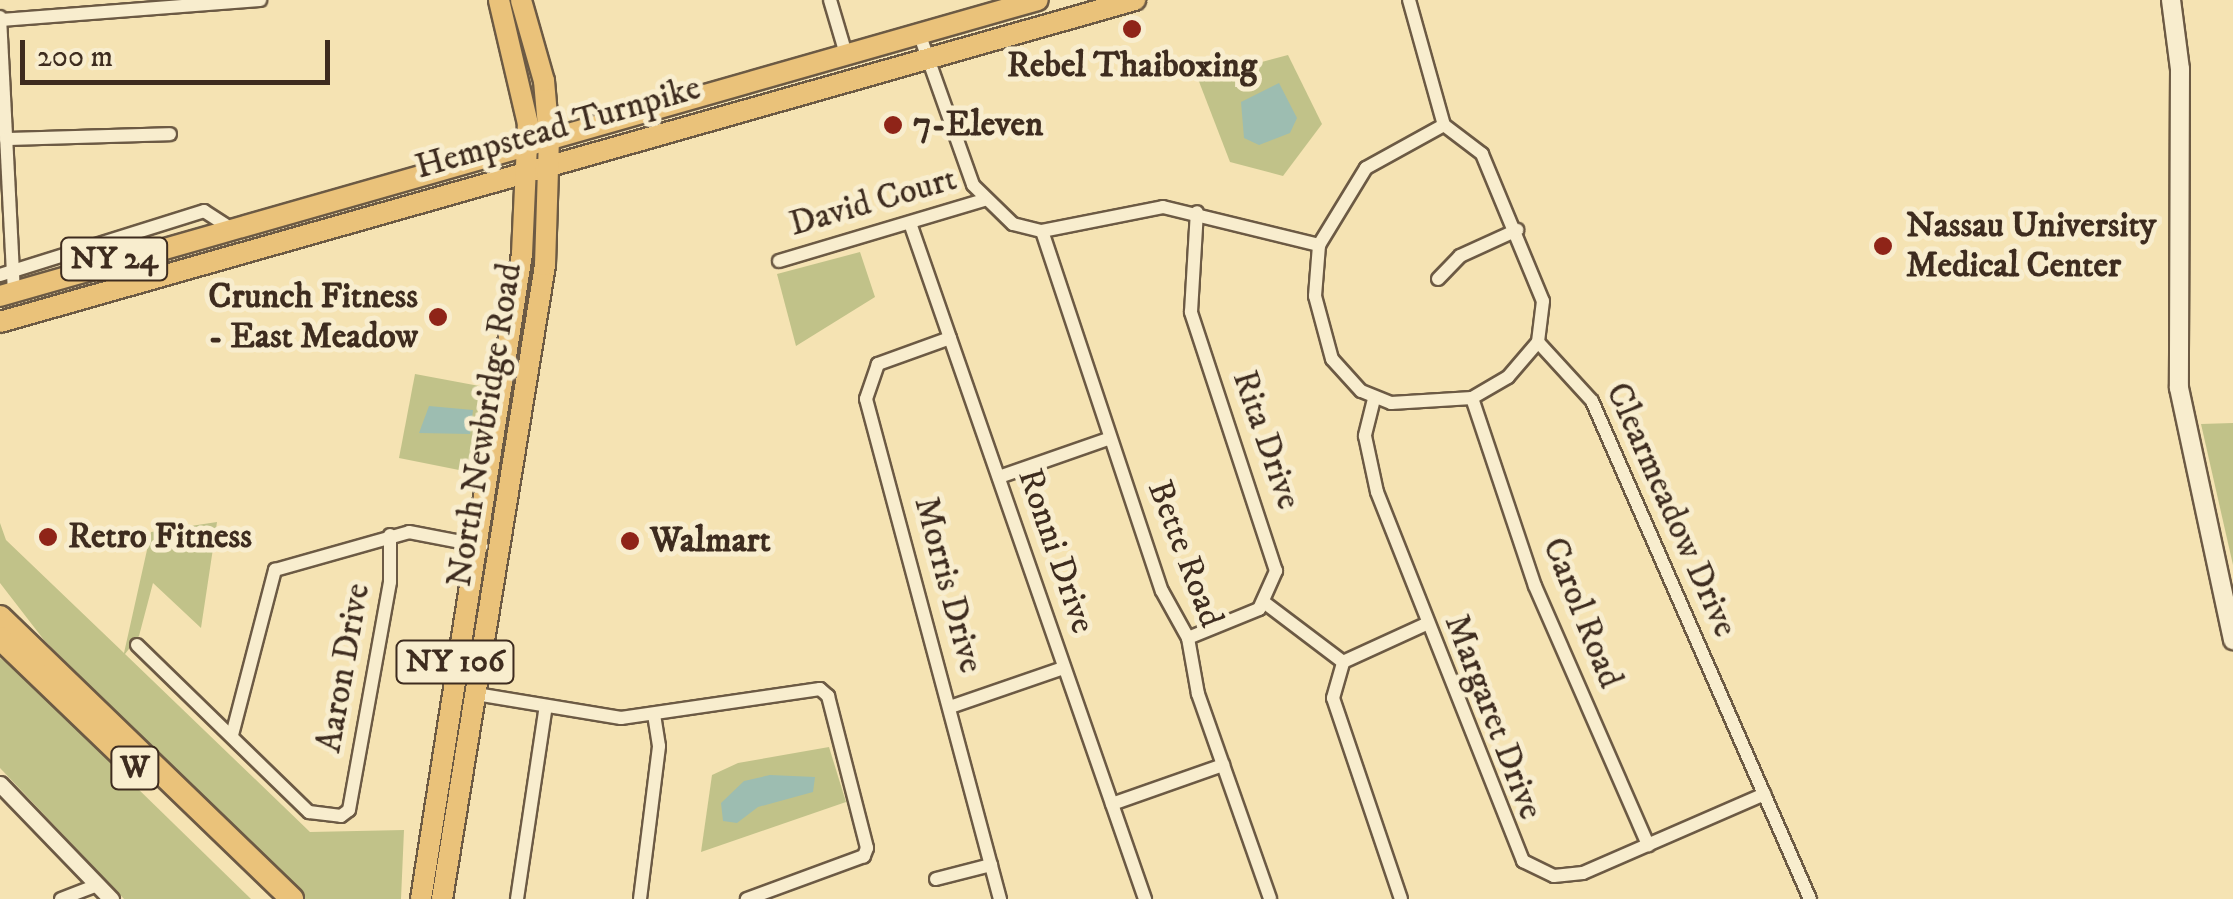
<!DOCTYPE html>
<style>
body{margin:0}
#map{position:relative;width:2233px;height:899px;overflow:hidden;background:#f5e3b3;font-family:"IM FELL DW Pica",serif}
div>[style]{position:absolute}
.green>*{inset:0;background:#c1c289}
.water>*{inset:0;background:#9dbdb1}
.roads{filter:drop-shadow(2px 0 #6c5a44) drop-shadow(-2px 0 #6c5a44) drop-shadow(0 2px #6c5a44) drop-shadow(0 -2px #6c5a44)}
.minor>*{height:12px;margin:-6px;padding:0 6px;transform-origin:6px;border-radius:6px;background:#f8edce}
.tertiary>*{height:15px;margin:-7.5px;padding:0 7.5px;transform-origin:7.5px;border-radius:7.5px;background:#f8edce}
.secondary>*{height:18px;margin:-9px;padding:0 9px;transform-origin:9px;border-radius:9px;background:#f8edce}
.primary>*{height:20px;margin:-10px;padding:0 10px;transform-origin:10px;border-radius:10px;background:#eac27a}
.motorway>*{height:22px;margin:-11px;padding:0 11px;transform-origin:11px;border-radius:11px;background:#eac27a}
.dots>*{width:28px;height:28px;translate:-50% -50%;box-sizing:border-box;border:5px solid #f8edce;border-radius:50%}
span{translate:-50% -50%;white-space:nowrap;text-align:center;line-height:1.15;-webkit-text-stroke:10px #f8edce;paint-order:stroke}
.shield-label span{padding:2px 8px;background:#f8edce;border:2px solid;border-radius:8px;-webkit-text-stroke-width:0}
.shield-label{font-size:32px;color:#3e2c1f;font-weight:700}
.poi-label{font-size:35px;color:#3e2c1f;font-weight:700}
.left{translate:0 -50%;text-align:left}
.right{translate:-100% -50%;text-align:right}
.street-label{font-size:35px;color:#3e2c1f}
.scale{position:absolute;left:20px;top:40px;width:310px;height:45px;box-sizing:border-box;border:5px solid #3e2c1f;border-top:0;padding-left:12px;font-size:30px;line-height:35px;white-space:nowrap;color:#3e2c1f;-webkit-text-stroke:8px #f8edce;paint-order:stroke}
</style>
<div id="map">
<div class="green">
<i style="clip-path:polygon(1288px 55px,1322px 124px,1283px 176px,1230px 162px,1198px 79px)"></i>
<i style="clip-path:polygon(860px 252px,875px 297px,796px 346px,777px 274px)"></i>
<i style="clip-path:polygon(415px 374px,490px 388px,474px 473px,399px 458px)"></i>
<i style="clip-path:polygon(2233px 423px,2233px 565px,2201px 424px)"></i>
<i style="clip-path:polygon(217px 522px,201px 628px,153px 583px,139px 636px,125px 654px,310px 832px,404px 830px,401px 899px,304px 899px,44px 640px,0 583px,0 523px,6px 540px,124px 653px,151px 532px)"></i>
<i style="clip-path:polygon(0 658px,14px 668px,251px 899px,124px 899px,0 768px)"></i>
<i style="clip-path:polygon(829px 747px,846px 802px,701px 852px,712px 775px,738px 763px)"></i>
</div>
<div class="water">
<i style="clip-path:polygon(1279px 83px,1297px 118px,1290px 133px,1259px 145px,1244px 138px,1241px 102px)"></i>
<i style="clip-path:polygon(429px 406px,473px 410px,470px 434px,419px 433px)"></i>
<i style="clip-path:polygon(770px 775px,815px 777px,813px 792px,758px 807px,737px 823px,723px 821px,721px 803px,744px 781px)"></i>
</div>
<div class="roads">
<div class="minor">
<i style="left:830px;top:0;width:56px;rotate:73.5deg"></i>
<i style="left:1409px;top:0;width:130px;rotate:74.4deg"></i>
<i style="left:1444px;top:125px;width:48px;rotate:37.3deg"></i>
<i style="left:1482px;top:154px;width:159px;rotate:67.5deg"></i>
<i style="left:1543px;top:301px;width:41px;rotate:97deg"></i>
<i style="left:1538px;top:342px;width:46px;rotate:130.6deg"></i>
<i style="left:1508px;top:377px;width:42px;rotate:149.7deg"></i>
<i style="left:1472px;top:398px;width:81px;rotate:176.5deg"></i>
<i style="left:1391px;top:403px;width:32px;rotate:-158deg"></i>
<i style="left:1361px;top:391px;width:43px;rotate:-132.2deg"></i>
<i style="left:1332px;top:359px;width:65px;rotate:-105.1deg"></i>
<i style="left:1315px;top:296px;width:51px;rotate:-85.5deg"></i>
<i style="left:1319px;top:245px;width:90px;rotate:-58.6deg"></i>
<i style="left:1366px;top:168px;width:89px;rotate:-28.9deg"></i>
<i style="left:0;top:17px;width:274px;rotate:87.1deg"></i>
<i style="left:0;top:20px;width:261px;rotate:-4.4deg"></i>
<i style="left:919px;top:33px;width:161px;rotate:70.4deg"></i>
<i style="left:973px;top:185px;width:56px;rotate:44.3deg"></i>
<i style="left:1013px;top:224px;width:30px;rotate:14deg"></i>
<i style="left:1042px;top:231px;width:123px;rotate:-11.2deg"></i>
<i style="left:1163px;top:207px;width:161px;rotate:13.7deg"></i>
<i style="left:6px;top:139px;width:164px;rotate:-1.7deg"></i>
<i style="left:910px;top:223px;width:716px;rotate:70.83deg"></i>
<i style="left:1042px;top:231px;width:379px;rotate:71.6deg"></i>
<i style="left:1162px;top:591px;width:54px;rotate:61deg"></i>
<i style="left:1188px;top:638px;width:57px;rotate:79.9deg"></i>
<i style="left:1198px;top:694px;width:217px;rotate:70.6deg"></i>
<i style="left:779px;top:261px;width:214px;rotate:-16.6deg"></i>
<i style="left:0;top:275px;width:214px;rotate:-17.4deg"></i>
<i style="left:204px;top:211px;width:30px;rotate:33deg"></i>
<i style="left:1438px;top:279px;width:32px;rotate:-46deg"></i>
<i style="left:1460px;top:256px;width:63px;rotate:-24.5deg"></i>
<i style="left:950px;top:338px;width:77px;rotate:160.1deg"></i>
<i style="left:878px;top:364px;width:37px;rotate:109deg"></i>
<i style="left:866px;top:399px;width:518px;rotate:75deg"></i>
<i style="left:1538px;top:342px;width:80px;rotate:47.5deg"></i>
<i style="left:1592px;top:401px;width:544px;rotate:66.36deg"></i>
<i style="left:1472px;top:398px;width:198px;rotate:71.5deg"></i>
<i style="left:1535px;top:586px;width:283px;rotate:66.4deg"></i>
<i style="left:1374px;top:399px;width:38px;rotate:104deg"></i>
<i style="left:1365px;top:436px;width:57px;rotate:77.9deg"></i>
<i style="left:1377px;top:492px;width:397px;rotate:68.4deg"></i>
<i style="left:1523px;top:861px;width:34px;rotate:26deg"></i>
<i style="left:1554px;top:876px;width:29px;rotate:-6deg"></i>
<i style="left:1583px;top:873px;width:198px;rotate:-23.5deg"></i>
<i style="left:999px;top:477px;width:115px;rotate:-19.2deg"></i>
<i style="left:1265px;top:603px;width:98px;rotate:37.1deg"></i>
<i style="left:1188px;top:638px;width:77px;rotate:-22.2deg"></i>
<i style="left:1259px;top:609px;width:42px;rotate:-65.9deg"></i>
<i style="left:1276px;top:571px;width:273px;rotate:-108.2deg"></i>
<i style="left:1191px;top:312px;width:100px;rotate:-86.6deg"></i>
<i style="left:137px;top:645px;width:240px;rotate:44.2deg"></i>
<i style="left:309px;top:812px;width:32px;rotate:7deg"></i>
<i style="left:341px;top:816px;width:10px;rotate:-37deg"></i>
<i style="left:349px;top:810px;width:232px;rotate:-79.8deg"></i>
<i style="left:390px;top:582px;width:47px;rotate:-90deg"></i>
<i style="left:476px;top:694px;width:147px;rotate:9.4deg"></i>
<i style="left:621px;top:718px;width:201px;rotate:-8.3deg"></i>
<i style="left:820px;top:689px;width:11px;rotate:41deg"></i>
<i style="left:828px;top:696px;width:157px;rotate:75.6deg"></i>
<i style="left:867px;top:848px;width:9px;rotate:111deg"></i>
<i style="left:864px;top:856px;width:125px;rotate:159.8deg"></i>
<i style="left:950px;top:707px;width:120px;rotate:-19deg"></i>
<i style="left:232px;top:735px;width:171px;rotate:-75.4deg"></i>
<i style="left:275px;top:570px;width:139px;rotate:-15.8deg"></i>
<i style="left:409px;top:532px;width:74px;rotate:10.9deg"></i>
<i style="left:1112px;top:804px;width:118px;rotate:-19.4deg"></i>
<i style="left:936px;top:879px;width:57px;rotate:-14.3deg"></i>
<i style="left:61px;top:899px;width:40px;rotate:-21deg"></i>
<i style="left:517px;top:899px;width:195px;rotate:-81.5deg"></i>
<i style="left:640px;top:899px;width:154px;rotate:-82.9deg"></i>
<i style="left:659px;top:746px;width:30px;rotate:-99deg"></i>
<i style="left:1401px;top:899px;width:212px;rotate:-108.7deg"></i>
<i style="left:1333px;top:698px;width:37px;rotate:-74deg"></i>
<i style="left:1343px;top:662px;width:89px;rotate:-24.6deg"></i>
</div>
<div class="tertiary">
<i style="left:0;top:784px;width:160px;rotate:46deg"></i>
</div>
<div class="secondary">
<i style="left:2171px;top:0;width:70px;rotate:82.6deg"></i>
<i style="left:2180px;top:69px;width:319px;rotate:90.2deg"></i>
<i style="left:2179px;top:388px;width:258px;rotate:77.9deg"></i>
</div>
<div class="primary">
<i style="left:0;top:296px;width:1079px;rotate:-15.92deg"></i>
<i style="left:0;top:322px;width:1180px;rotate:-15.84deg"></i>
<i style="left:421px;top:899px;width:653px;rotate:-81.1deg"></i>
<i style="left:522px;top:254px;width:130px;rotate:-87.4deg"></i>
<i style="left:528px;top:124px;width:127px;rotate:-103.2deg"></i>
<i style="left:442px;top:899px;width:642px;rotate:-80.77deg"></i>
<i style="left:545px;top:265px;width:127px;rotate:-88.2deg"></i>
<i style="left:549px;top:138px;width:57px;rotate:-95deg"></i>
<i style="left:544px;top:81px;width:84px;rotate:-105.9deg"></i>
</div>
<div class="motorway">
<i style="left:0;top:617px;width:406px;rotate:44deg"></i>
<i style="left:0;top:638px;width:192px;rotate:43.9deg"></i>
</div>
</div>
<div class="dots">
<i style="left:1132px;top:29px;background:#8f2418"></i>
<i style="left:893px;top:125px;background:#8f2418"></i>
<i style="left:1883px;top:246px;background:#8f2418"></i>
<i style="left:438px;top:317px;background:#8f2418"></i>
<i style="left:48px;top:537px;background:#8f2418"></i>
<i style="left:630px;top:541px;background:#8f2418"></i>
</div>
<div class="shield-label">
<span style="left:114px;top:259px">NY 24</span>
<span style="left:455px;top:662px">NY 106</span>
<span style="left:135px;top:768px">W</span>
</div>
<div class="poi-label">
<span style="left:1132px;top:66px">Rebel Thaiboxing</span>
<span class="left" style="left:913px;top:125px">7-Eleven</span>
<span class="left" style="left:1906px;top:246px">Nassau University<br>Medical Center</span>
<span class="right" style="left:418px;top:317px">Crunch Fitness<br>- East Meadow</span>
<span class="left" style="left:68px;top:537px">Retro Fitness</span>
<span class="left" style="left:650px;top:541px">Walmart</span>
</div>
<div class="street-label">
<span style="left:558px;top:128px;rotate:-16deg">Hempstead Turnpike</span>
<span style="left:873px;top:202px;rotate:-16deg">David Court</span>
<span style="left:485px;top:425px;rotate:-81deg">North Newbridge Road</span>
<span style="left:1266px;top:440px;rotate:71deg">Rita Drive</span>
<span style="left:1671px;top:510px;rotate:66deg">Clearmeadow Drive</span>
<span style="left:1056px;top:551px;rotate:71deg">Ronni Drive</span>
<span style="left:1185px;top:554px;rotate:69deg">Bette Road</span>
<span style="left:948px;top:585px;rotate:75deg">Morris Drive</span>
<span style="left:1582px;top:613px;rotate:68deg">Carol Road</span>
<span style="left:344px;top:668px;rotate:-80deg">Aaron Drive</span>
<span style="left:1493px;top:717px;rotate:69deg">Margaret Drive</span>
</div>
<div class="scale">200 m</div>
</div>
